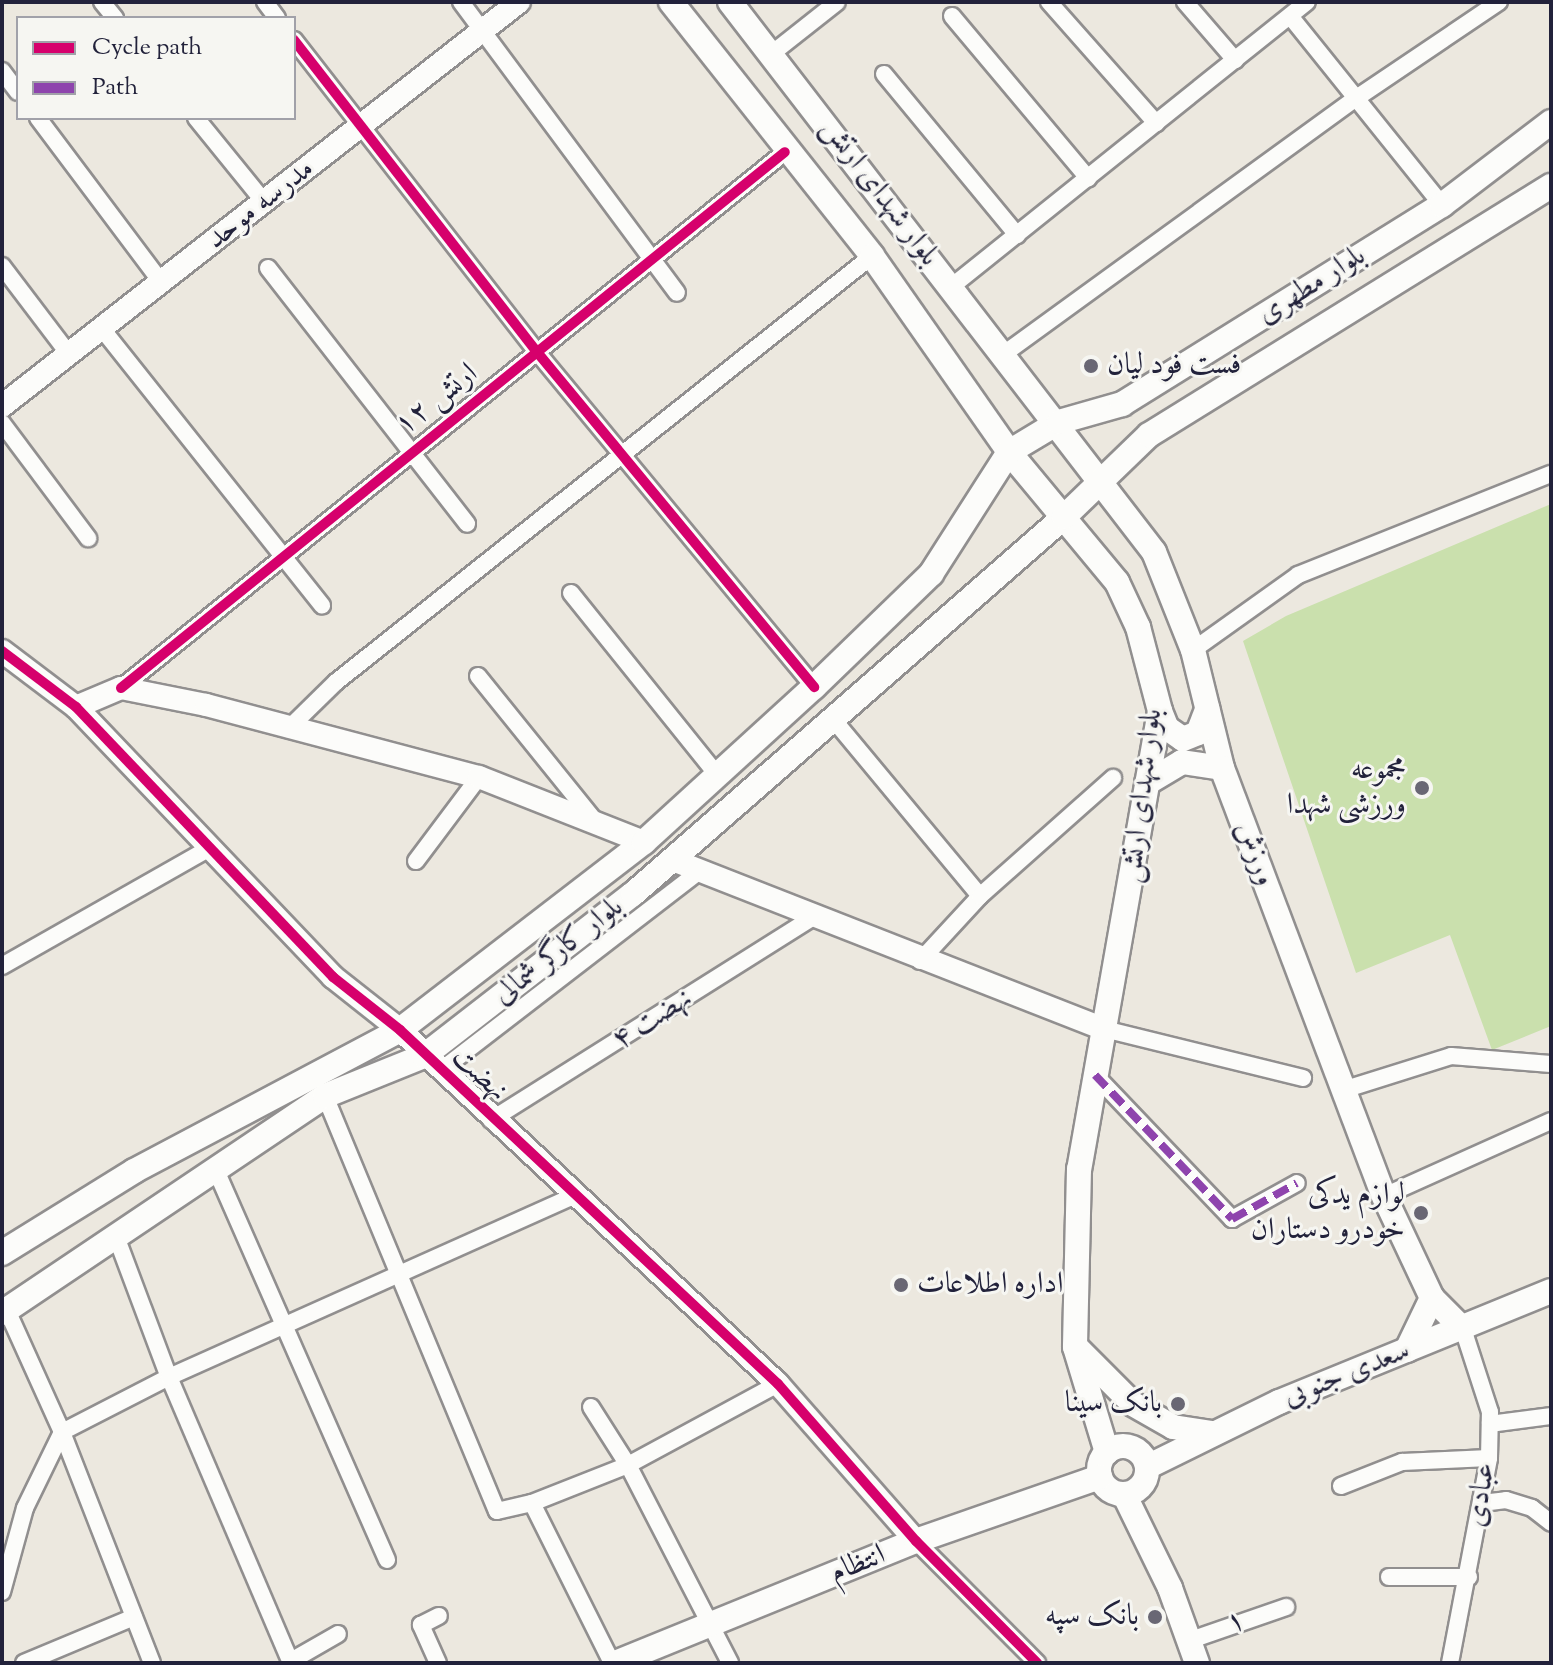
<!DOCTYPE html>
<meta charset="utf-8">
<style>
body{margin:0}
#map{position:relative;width:1553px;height:1665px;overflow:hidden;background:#ece8df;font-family:"Sorts Mill Goudy",Amiri,serif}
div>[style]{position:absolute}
.green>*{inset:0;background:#cae0ad}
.roads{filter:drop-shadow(2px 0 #918f8f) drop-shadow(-2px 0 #918f8f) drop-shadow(0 2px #918f8f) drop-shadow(0 -2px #918f8f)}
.minor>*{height:16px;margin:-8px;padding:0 8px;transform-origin:8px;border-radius:8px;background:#fcfcfa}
.tertiary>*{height:22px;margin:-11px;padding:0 11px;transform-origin:11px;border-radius:11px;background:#fcfcfa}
.secondary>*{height:24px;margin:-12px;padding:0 12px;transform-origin:12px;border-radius:12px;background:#fcfcfa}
.secondary>.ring{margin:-12px;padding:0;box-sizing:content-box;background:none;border:24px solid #fcfcfa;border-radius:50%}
.quiet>*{height:8px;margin-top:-4px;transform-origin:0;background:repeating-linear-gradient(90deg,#8e44ad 0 16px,transparent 0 24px)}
.cycleway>*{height:10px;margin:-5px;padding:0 5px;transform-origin:5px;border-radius:5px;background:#d6006c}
.dots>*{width:22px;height:22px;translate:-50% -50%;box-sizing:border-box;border:4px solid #f6f6f2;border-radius:50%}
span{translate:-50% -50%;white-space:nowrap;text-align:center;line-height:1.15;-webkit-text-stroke:6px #f6f6f2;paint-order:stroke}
.street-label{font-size:30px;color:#22223b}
.poi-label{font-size:30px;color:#22223b}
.left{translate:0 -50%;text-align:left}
.right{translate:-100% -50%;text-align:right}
.frame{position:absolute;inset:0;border:4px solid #22223b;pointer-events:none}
.legend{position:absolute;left:16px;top:16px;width:280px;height:104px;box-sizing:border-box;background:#f6f6f2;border:2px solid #a1a1a9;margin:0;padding:10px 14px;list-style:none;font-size:24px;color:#22223b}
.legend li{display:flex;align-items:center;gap:16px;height:40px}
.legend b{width:40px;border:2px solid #a1a1a9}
</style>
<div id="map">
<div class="green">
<i style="clip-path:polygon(1551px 504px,1551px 1026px,1492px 1050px,1450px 935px,1356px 973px,1243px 641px,1286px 616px)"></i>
</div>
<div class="roads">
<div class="minor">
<i style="left:102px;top:2px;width:21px;rotate:51deg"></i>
<i style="left:265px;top:2px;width:20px;rotate:53deg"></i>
<i style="left:461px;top:2px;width:362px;rotate:53.4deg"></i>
<i style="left:1049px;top:2px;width:162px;rotate:48.5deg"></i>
<i style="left:1185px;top:2px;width:77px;rotate:49.2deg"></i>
<i style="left:952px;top:16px;width:212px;rotate:50deg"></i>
<i style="left:1290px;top:16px;width:243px;rotate:51.2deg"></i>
<i style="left:294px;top:40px;width:395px;rotate:52.1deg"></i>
<i style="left:537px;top:352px;width:435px;rotate:50.4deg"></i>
<i style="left:770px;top:55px;width:85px;rotate:-38.3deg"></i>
<i style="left:2px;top:71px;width:26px;rotate:53deg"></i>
<i style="left:884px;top:74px;width:209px;rotate:50.4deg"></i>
<i style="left:38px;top:118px;width:206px;rotate:53.1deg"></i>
<i style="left:196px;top:118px;width:109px;rotate:50.9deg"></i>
<i style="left:2px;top:266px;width:109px;rotate:52.8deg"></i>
<i style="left:268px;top:268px;width:324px;rotate:52.1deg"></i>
<i style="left:951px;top:287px;width:456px;rotate:-38.7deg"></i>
<i style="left:103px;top:330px;width:352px;rotate:51.5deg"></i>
<i style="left:1001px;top:356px;width:441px;rotate:-36deg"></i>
<i style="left:1358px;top:97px;width:170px;rotate:-34deg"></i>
<i style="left:2px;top:423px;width:144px;rotate:53.2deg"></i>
<i style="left:571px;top:593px;width:235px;rotate:51.2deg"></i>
<i style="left:1193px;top:650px;width:129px;rotate:-35.5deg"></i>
<i style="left:1298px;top:575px;width:272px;rotate:-21.8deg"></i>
<i style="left:478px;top:676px;width:186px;rotate:51.1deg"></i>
<i style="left:121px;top:688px;width:853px;rotate:-38.91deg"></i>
<i style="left:833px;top:719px;width:230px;rotate:50.3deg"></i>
<i style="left:288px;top:729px;width:67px;rotate:-44.4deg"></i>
<i style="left:336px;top:682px;width:685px;rotate:-38.48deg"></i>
<i style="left:416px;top:861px;width:105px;rotate:-53.1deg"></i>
<i style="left:920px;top:961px;width:88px;rotate:-47.3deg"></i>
<i style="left:980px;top:896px;width:178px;rotate:-41.6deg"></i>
<i style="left:2px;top:966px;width:239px;rotate:-29.6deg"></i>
<i style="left:1104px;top:1029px;width:205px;rotate:13.8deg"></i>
<i style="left:440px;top:1071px;width:328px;rotate:-37.6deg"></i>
<i style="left:1095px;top:1075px;width:199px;rotate:46.4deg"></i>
<i style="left:1232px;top:1219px;width:74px;rotate:-29deg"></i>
<i style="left:1343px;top:1090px;width:113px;rotate:-17.5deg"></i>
<i style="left:1451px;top:1056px;width:100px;rotate:4.6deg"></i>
<i style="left:325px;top:1096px;width:449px;rotate:67.5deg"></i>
<i style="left:497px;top:1511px;width:36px;rotate:-13deg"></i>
<i style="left:532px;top:1503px;width:103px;rotate:-21.6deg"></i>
<i style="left:628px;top:1465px;width:170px;rotate:-28.4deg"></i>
<i style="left:491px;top:1120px;width:381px;rotate:-32.2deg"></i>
<i style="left:215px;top:1168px;width:428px;rotate:66.3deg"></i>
<i style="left:1384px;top:1196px;width:183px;rotate:-24.2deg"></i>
<i style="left:117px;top:1239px;width:147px;rotate:69.4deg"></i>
<i style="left:169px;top:1377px;width:311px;rotate:66.9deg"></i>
<i style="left:591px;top:1407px;width:69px;rotate:57.5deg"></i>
<i style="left:628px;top:1465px;width:223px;rotate:62.7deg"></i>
<i style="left:1490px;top:1424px;width:62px;rotate:-7.5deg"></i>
<i style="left:1341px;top:1486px;width:66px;rotate:-21.5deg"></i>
<i style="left:1402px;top:1462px;width:87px;rotate:-2.6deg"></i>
<i style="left:532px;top:1503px;width:179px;rotate:63.4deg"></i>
<i style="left:1482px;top:1503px;width:24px;rotate:-7deg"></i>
<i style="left:1506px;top:1500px;width:27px;rotate:17deg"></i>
<i style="left:1532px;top:1508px;width:24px;rotate:38deg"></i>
<i style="left:916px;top:1541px;width:172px;rotate:45.2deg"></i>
<i style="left:1389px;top:1577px;width:80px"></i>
<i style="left:2px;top:1592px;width:87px;rotate:-74.7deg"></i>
<i style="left:25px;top:1508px;width:85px;rotate:-64deg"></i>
<i style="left:62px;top:1432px;width:134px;rotate:-114.3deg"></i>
<i style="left:1188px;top:1641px;width:104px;rotate:-19.1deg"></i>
<i style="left:291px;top:1661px;width:54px;rotate:-29.9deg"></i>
<i style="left:24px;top:1663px;width:119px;rotate:-22.7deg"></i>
<i style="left:152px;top:1663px;width:248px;rotate:-111.3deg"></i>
<i style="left:62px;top:1432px;width:120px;rotate:-27.2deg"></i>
<i style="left:169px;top:1377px;width:445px;rotate:-24.1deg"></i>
<i style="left:438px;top:1663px;width:42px;rotate:-114.1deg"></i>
<i style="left:421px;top:1625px;width:20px;rotate:-27deg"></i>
<i style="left:1450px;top:1663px;width:209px;rotate:-79.2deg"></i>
<i style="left:1489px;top:1458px;width:46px;rotate:-88.8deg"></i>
<i style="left:1490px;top:1412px;width:87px;rotate:-108deg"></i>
</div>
<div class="tertiary">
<i style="left:2px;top:406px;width:656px;rotate:-38.01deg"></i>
<i style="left:2px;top:651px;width:93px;rotate:37.1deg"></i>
<i style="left:76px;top:707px;width:373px;rotate:46.4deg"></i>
<i style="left:333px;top:977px;width:85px;rotate:38.3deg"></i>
<i style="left:400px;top:1030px;width:518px;rotate:43.12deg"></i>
<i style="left:778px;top:1384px;width:209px;rotate:48.7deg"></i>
<i style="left:76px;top:707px;width:49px;rotate:-22.9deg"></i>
<i style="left:121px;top:688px;width:87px;rotate:11.3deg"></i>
<i style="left:206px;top:705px;width:282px;rotate:14.8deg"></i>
<i style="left:479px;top:777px;width:177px;rotate:21.5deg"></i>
<i style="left:673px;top:860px;width:463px;rotate:21.4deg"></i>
</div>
<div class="secondary">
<i style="left:671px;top:2px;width:324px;rotate:51.6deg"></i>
<i style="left:872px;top:256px;width:239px;rotate:55deg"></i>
<i style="left:1009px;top:452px;width:169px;rotate:50.3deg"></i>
<i style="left:1117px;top:582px;width:50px;rotate:65deg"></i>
<i style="left:1138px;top:627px;width:87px;rotate:75.3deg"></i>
<i style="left:1160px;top:711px;width:465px;rotate:100deg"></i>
<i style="left:1079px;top:1169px;width:178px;rotate:91.3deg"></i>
<i style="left:1075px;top:1347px;width:110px;rotate:73.1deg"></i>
<i style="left:730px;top:2px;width:694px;rotate:52.37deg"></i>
<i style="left:1154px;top:552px;width:105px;rotate:68.3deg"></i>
<i style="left:1193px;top:650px;width:122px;rotate:76.2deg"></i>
<i style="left:1222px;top:768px;width:458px;rotate:69.3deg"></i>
<i style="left:1384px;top:1196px;width:113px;rotate:64.8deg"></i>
<i style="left:1432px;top:1298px;width:44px;rotate:45deg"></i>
<i style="left:1160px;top:711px;width:18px;rotate:68deg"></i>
<i style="left:1167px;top:728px;width:19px;rotate:35deg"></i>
<i style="left:1183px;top:739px;width:16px;rotate:-22deg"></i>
<i style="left:1198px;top:733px;width:26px;rotate:-69deg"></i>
<i style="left:1147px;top:783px;width:41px;rotate:-31deg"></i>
<i style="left:1182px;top:762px;width:40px;rotate:8.5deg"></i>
<i style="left:2px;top:1253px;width:155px;rotate:-31.8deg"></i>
<i style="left:134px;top:1171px;width:301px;rotate:-27.9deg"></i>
<i style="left:400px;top:1030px;width:308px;rotate:-37.6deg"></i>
<i style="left:644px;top:842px;width:230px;rotate:-42.4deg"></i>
<i style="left:814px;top:687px;width:163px;rotate:-44deg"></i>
<i style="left:931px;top:574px;width:145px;rotate:-57.4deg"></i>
<i style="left:1009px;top:452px;width:58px;rotate:-31deg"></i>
<i style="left:1059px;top:422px;width:66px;rotate:-15.9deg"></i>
<i style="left:1122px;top:404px;width:377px;rotate:-31.9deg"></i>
<i style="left:1442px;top:205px;width:137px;rotate:-37.3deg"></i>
<i style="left:2px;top:1313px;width:389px;rotate:-33.9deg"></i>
<i style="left:325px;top:1096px;width:107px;rotate:-22deg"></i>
<i style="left:424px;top:1056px;width:264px;rotate:-37.8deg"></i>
<i style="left:633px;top:894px;width:573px;rotate:-41.18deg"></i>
<i style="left:1064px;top:517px;width:118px;rotate:-44deg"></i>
<i style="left:1149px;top:435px;width:473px;rotate:-31.8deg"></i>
<i style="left:1077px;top:1348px;width:79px;rotate:45deg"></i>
<i style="left:1133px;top:1404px;width:46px;rotate:29.9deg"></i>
<i style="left:1173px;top:1427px;width:38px;rotate:9deg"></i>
<i style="left:1407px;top:1350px;width:58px;rotate:-64.3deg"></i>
<i class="ring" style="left:1099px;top:1446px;width:24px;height:24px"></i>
<i style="left:1147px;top:1467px;width:147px;rotate:-26.2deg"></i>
<i style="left:1279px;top:1402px;width:294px;rotate:-22.2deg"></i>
<i style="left:1124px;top:1494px;width:105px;rotate:63.9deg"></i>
<i style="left:1170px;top:1588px;width:80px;rotate:70.2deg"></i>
<i style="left:615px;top:1663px;width:325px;rotate:-22.1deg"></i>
<i style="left:916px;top:1541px;width:195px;rotate:-19.2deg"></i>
</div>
</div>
<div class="quiet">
<i style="left:1095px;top:1075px;width:199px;rotate:46.4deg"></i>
<i style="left:1232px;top:1219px;width:74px;rotate:-29deg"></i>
</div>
<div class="cycleway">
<i style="left:294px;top:40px;width:395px;rotate:52.1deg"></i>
<i style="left:537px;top:352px;width:435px;rotate:50.4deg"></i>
<i style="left:2px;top:651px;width:93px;rotate:37.1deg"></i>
<i style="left:76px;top:707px;width:373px;rotate:46.4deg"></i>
<i style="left:333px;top:977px;width:85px;rotate:38.3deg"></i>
<i style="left:400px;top:1030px;width:518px;rotate:43.12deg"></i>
<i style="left:778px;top:1384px;width:209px;rotate:48.7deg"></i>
<i style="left:916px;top:1541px;width:172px;rotate:45.2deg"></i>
<i style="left:121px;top:688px;width:853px;rotate:-38.91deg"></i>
</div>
<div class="dots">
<i style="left:1091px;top:366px;background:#696774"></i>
<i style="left:1422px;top:788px;background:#696774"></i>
<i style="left:1421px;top:1213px;background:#696774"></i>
<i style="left:901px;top:1285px;background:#696774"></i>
<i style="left:1178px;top:1404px;background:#696774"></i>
<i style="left:1155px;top:1617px;background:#696774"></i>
</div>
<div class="street-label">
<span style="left:879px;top:193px;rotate:53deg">بلوار شهدای ارتش</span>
<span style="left:261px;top:205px;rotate:-38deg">مدرسه موحد</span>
<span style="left:1312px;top:286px;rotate:-32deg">بلوار مطهری</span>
<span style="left:437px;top:400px;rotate:-38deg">ارتش ۱۲</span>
<span style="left:1143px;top:796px;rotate:-83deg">بلوار شهدای ارتش</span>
<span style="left:1254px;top:854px;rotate:69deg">ورزش</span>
<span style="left:559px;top:952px;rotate:-38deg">بلوار کارگر شمالی</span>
<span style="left:653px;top:1020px;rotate:-32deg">نهضت ۴</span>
<span style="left:479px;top:1075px;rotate:43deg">نهضت</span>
<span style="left:1347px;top:1375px;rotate:-22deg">سعدی جنوبی</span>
<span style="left:1482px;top:1495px;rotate:-81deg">عبادی</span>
<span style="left:858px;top:1565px;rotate:-22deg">انتظام</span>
<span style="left:1236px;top:1623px;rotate:-20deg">۱</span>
</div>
<div class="poi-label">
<span class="left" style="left:1107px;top:366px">فست فود لیان</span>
<span class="right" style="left:1406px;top:788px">مجموعه<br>ورزشی شهدا</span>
<span class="right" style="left:1405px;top:1213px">لوازم یدکی<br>خودرو دستاران</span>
<span class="left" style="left:917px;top:1285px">اداره اطلاعات</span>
<span class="right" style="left:1162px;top:1404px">بانک سینا</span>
<span class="right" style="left:1139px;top:1617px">بانک سپه</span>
</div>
<div class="frame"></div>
<ul class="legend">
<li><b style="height:10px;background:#d6006c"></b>Cycle path</li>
<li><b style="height:10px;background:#8e44ad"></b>Path</li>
</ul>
</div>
